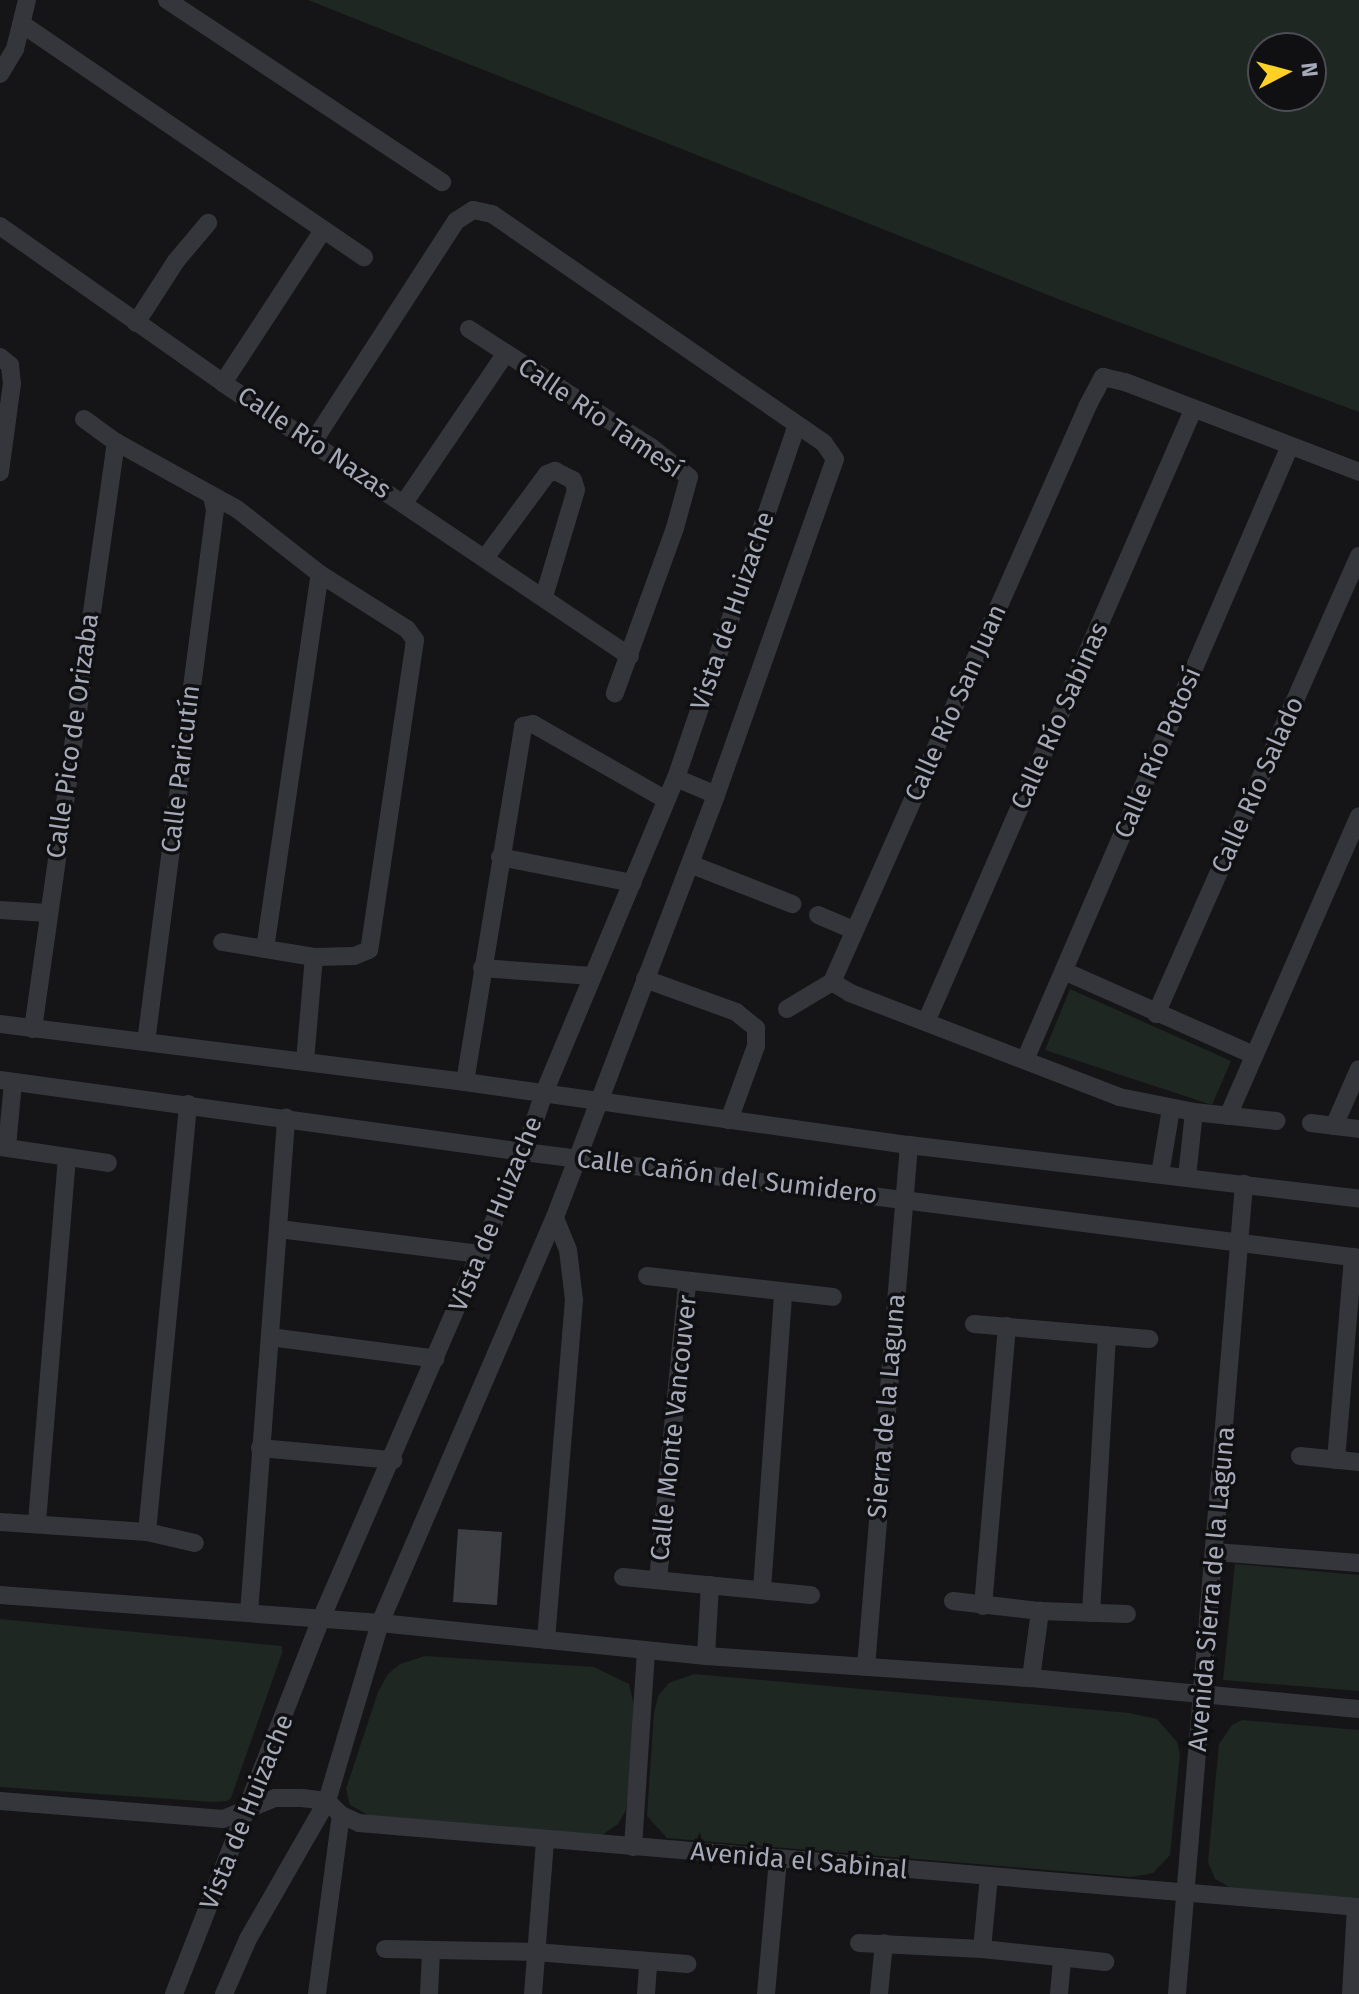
<!DOCTYPE html>
<meta charset="utf-8">
<style>
body{margin:0}
#map{position:relative;width:1359px;height:1994px;overflow:hidden;background:#151517;font-family:"Fira Sans",sans-serif}
div>[style]{position:absolute}
.green>*{inset:0;background:#1e2721}
.building>*{inset:0;background:#3e3f44}
.minor>*{height:18px;margin:-9px;padding:0 9px;transform-origin:9px;border-radius:9px;background:#35363c}
span{translate:-50% -50%;white-space:nowrap;text-align:center;line-height:1.15;-webkit-text-stroke:7px #101012;paint-order:stroke}
.street-label{font-size:26px;color:#a5a9b8}
.north{position:absolute;left:1247px;top:32px;width:80px;height:80px;box-sizing:border-box;background:#101012;border:2px solid #4c4d54;border-radius:50%;rotate:84deg;font-size:22px;font-weight:700;line-height:32px;text-align:center;color:#a5a9b8}
.north::after{content:'';display:block;margin:auto;width:28px;height:36px;background:#ffd125;clip-path:polygon(50% 0,100% 100%,50% 72%,0 100%)}
</style>
<div id="map">
<div class="green">
<i style="clip-path:polygon(evenodd,308px 0,1359px 0,1359px 412px,1063px 301px,308px 0,1263px 48px,1311px 48px,1311px 96px,1263px 96px,1263px 48px)"></i>
<i style="clip-path:polygon(1070px 989px,1231px 1061px,1212px 1105px,1045px 1050px)"></i>
<i style="clip-path:polygon(1235px 1564px,1359px 1575px,1359px 1691px,1223px 1680px)"></i>
<i style="clip-path:polygon(0 1619px,282px 1646px,282px 1653px,231px 1798px,227px 1801px,212px 1802px,0 1787px)"></i>
<i style="clip-path:polygon(425px 1656px,594px 1667px,629px 1684px,634px 1705px,628px 1792px,626px 1810px,618px 1824px,599px 1837px,368px 1815px,350px 1805px,346px 1789px,378px 1692px,388px 1674px,400px 1664px)"></i>
<i style="clip-path:polygon(694px 1674px,1129px 1713px,1157px 1719px,1177px 1742px,1180px 1754px,1170px 1855px,1153px 1873px,1131px 1877px,667px 1838px,647px 1816px,654px 1713px,658px 1696px,669px 1683px)"></i>
<i style="clip-path:polygon(1242px 1720px,1359px 1730px,1359px 1898px,1231px 1888px,1215px 1879px,1208px 1862px,1219px 1744px,1232px 1725px)"></i>
</div>
<div class="building">
<i style="clip-path:polygon(458px 1529px,502px 1532px,497px 1605px,453px 1602px)"></i>
</div>
<div class="minor">
<i style="left:167px;top:0;width:330px;rotate:33.5deg"></i>
<i style="left:22px;top:24px;width:414px;rotate:34.3deg"></i>
<i style="left:0;top:74px;width:29px;rotate:-59deg"></i>
<i style="left:15px;top:49px;width:50px;rotate:-76.2deg"></i>
<i style="left:0;top:226px;width:273px;rotate:35.1deg"></i>
<i style="left:223px;top:383px;width:490px;rotate:33.9deg"></i>
<i style="left:136px;top:323px;width:74px;rotate:-57.2deg"></i>
<i style="left:176px;top:261px;width:50px;rotate:-49.9deg"></i>
<i style="left:469px;top:329px;width:217px;rotate:33deg"></i>
<i style="left:651px;top:447px;width:48px;rotate:38.3deg"></i>
<i style="left:689px;top:477px;width:53px;rotate:105.4deg"></i>
<i style="left:675px;top:528px;width:176px;rotate:110deg"></i>
<i style="left:0;top:357px;width:13px;rotate:39deg"></i>
<i style="left:10px;top:365px;width:18px;rotate:84deg"></i>
<i style="left:12px;top:383px;width:90px;rotate:97.7deg"></i>
<i style="left:223px;top:383px;width:183px;rotate:-56.8deg"></i>
<i style="left:84px;top:419px;width:39px;rotate:36deg"></i>
<i style="left:116px;top:442px;width:138px;rotate:29deg"></i>
<i style="left:237px;top:509px;width:105px;rotate:38.1deg"></i>
<i style="left:320px;top:574px;width:103px;rotate:32.3deg"></i>
<i style="left:407px;top:629px;width:14px;rotate:54deg"></i>
<i style="left:415px;top:640px;width:313px;rotate:98.4deg"></i>
<i style="left:369px;top:950px;width:16px;rotate:158deg"></i>
<i style="left:354px;top:956px;width:40px;rotate:178.6deg"></i>
<i style="left:314px;top:957px;width:93px;rotate:-170.7deg"></i>
<i style="left:404px;top:503px;width:181px;rotate:-55.8deg"></i>
<i style="left:485px;top:558px;width:104px;rotate:-53.6deg"></i>
<i style="left:547px;top:474px;width:9px;rotate:-21deg"></i>
<i style="left:555px;top:471px;width:20px;rotate:27deg"></i>
<i style="left:573px;top:480px;width:10px;rotate:73deg"></i>
<i style="left:576px;top:490px;width:112px;rotate:106.7deg"></i>
<i style="left:676px;top:778px;width:43px;rotate:23deg"></i>
<i style="left:500px;top:857px;width:135px;rotate:11.1deg"></i>
<i style="left:690px;top:864px;width:110px;rotate:21.4deg"></i>
<i style="left:0;top:910px;width:47px;rotate:3.7deg"></i>
<i style="left:818px;top:915px;width:38px;rotate:23deg"></i>
<i style="left:265px;top:949px;width:379px;rotate:-81.7deg"></i>
<i style="left:482px;top:968px;width:110px;rotate:4.2deg"></i>
<i style="left:1064px;top:971px;width:208px;rotate:23.9deg"></i>
<i style="left:645px;top:979px;width:97px;rotate:19.9deg"></i>
<i style="left:736px;top:1012px;width:26px;rotate:39deg"></i>
<i style="left:756px;top:1028px;width:18px;rotate:90deg"></i>
<i style="left:756px;top:1046px;width:79px;rotate:110deg"></i>
<i style="left:832px;top:982px;width:21px;rotate:31deg"></i>
<i style="left:850px;top:993px;width:288px;rotate:21.1deg"></i>
<i style="left:1119px;top:1097px;width:76px;rotate:11.3deg"></i>
<i style="left:1194px;top:1112px;width:83px;rotate:6.2deg"></i>
<i style="left:787px;top:1009px;width:52px;rotate:-31deg"></i>
<i style="left:832px;top:982px;width:631px;rotate:-66.07deg"></i>
<i style="left:1088px;top:405px;width:32px;rotate:-62deg"></i>
<i style="left:1103px;top:377px;width:23px;rotate:13deg"></i>
<i style="left:1125px;top:382px;width:251px;rotate:21deg"></i>
<i style="left:1156px;top:1014px;width:501px;rotate:-66.1deg"></i>
<i style="left:926px;top:1022px;width:668px;rotate:-66.43deg"></i>
<i style="left:0;top:1024px;width:469px;rotate:7.1deg"></i>
<i style="left:465px;top:1082px;width:448px;rotate:8.1deg"></i>
<i style="left:909px;top:1145px;width:453px;rotate:6.8deg"></i>
<i style="left:33px;top:1029px;width:593px;rotate:-81.95deg"></i>
<i style="left:146px;top:1042px;width:536px;rotate:-82.61deg"></i>
<i style="left:215px;top:510px;width:13px;rotate:-103deg"></i>
<i style="left:1025px;top:1060px;width:669px;rotate:-66.66deg"></i>
<i style="left:305px;top:1061px;width:104px;rotate:-85.1deg"></i>
<i style="left:0;top:1080px;width:529px;rotate:7.82deg"></i>
<i style="left:524px;top:1152px;width:842px;rotate:7.23deg"></i>
<i style="left:465px;top:1082px;width:361px;rotate:-80.7deg"></i>
<i style="left:523px;top:726px;width:10px;rotate:-11deg"></i>
<i style="left:533px;top:724px;width:153px;rotate:29.7deg"></i>
<i style="left:1228px;top:1116px;width:327px;rotate:-66.4deg"></i>
<i style="left:1311px;top:1123px;width:48px;rotate:7.1deg"></i>
<i style="left:1334px;top:1126px;width:62px;rotate:-66.3deg"></i>
<i style="left:0;top:1147px;width:109px;rotate:8.4deg"></i>
<i style="left:7px;top:1147px;width:65px;rotate:-84.7deg"></i>
<i style="left:1160px;top:1174px;width:66px;rotate:-80.4deg"></i>
<i style="left:1187px;top:1177px;width:65px;rotate:-83.9deg"></i>
<i style="left:279px;top:1229px;width:204px;rotate:7.1deg"></i>
<i style="left:647px;top:1276px;width:187px;rotate:6.4deg"></i>
<i style="left:974px;top:1324px;width:176px;rotate:4.9deg"></i>
<i style="left:270px;top:1337px;width:167px;rotate:7.5deg"></i>
<i style="left:260px;top:1448px;width:134px;rotate:5.2deg"></i>
<i style="left:1300px;top:1456px;width:59px;rotate:5.8deg"></i>
<i style="left:1336px;top:1460px;width:204px;rotate:-85.2deg"></i>
<i style="left:0;top:1522px;width:147px;rotate:3.9deg"></i>
<i style="left:147px;top:1532px;width:49px;rotate:12.9deg"></i>
<i style="left:37px;top:1522px;width:364px;rotate:-85.3deg"></i>
<i style="left:147px;top:1532px;width:430px;rotate:-84.5deg"></i>
<i style="left:1215px;top:1552px;width:144px;rotate:4.4deg"></i>
<i style="left:623px;top:1577px;width:189px;rotate:5.5deg"></i>
<i style="left:658px;top:1580px;width:298px;rotate:-84.4deg"></i>
<i style="left:762px;top:1589px;width:296px;rotate:-85.9deg"></i>
<i style="left:0;top:1595px;width:381px;rotate:4.2deg"></i>
<i style="left:380px;top:1623px;width:328px;rotate:5.8deg"></i>
<i style="left:706px;top:1656px;width:326px;rotate:3.9deg"></i>
<i style="left:1031px;top:1678px;width:329px;rotate:5.4deg"></i>
<i style="left:953px;top:1601px;width:88px;rotate:6.6deg"></i>
<i style="left:1040px;top:1611px;width:87px;rotate:2deg"></i>
<i style="left:983px;top:1606px;width:281px;rotate:-85.1deg"></i>
<i style="left:249px;top:1613px;width:497px;rotate:-85.7deg"></i>
<i style="left:1091px;top:1613px;width:278px;rotate:-86.7deg"></i>
<i style="left:546px;top:1640px;width:341px;rotate:-85.3deg"></i>
<i style="left:574px;top:1300px;width:50px;rotate:-96.8deg"></i>
<i style="left:568px;top:1250px;width:35px;rotate:-112deg"></i>
<i style="left:706px;top:1656px;width:71px;rotate:-86.8deg"></i>
<i style="left:866px;top:1667px;width:524px;rotate:-85.29deg"></i>
<i style="left:1031px;top:1678px;width:68px;rotate:-82.3deg"></i>
<i style="left:0;top:1801px;width:224px;rotate:4.6deg"></i>
<i style="left:223px;top:1819px;width:56px;rotate:-22deg"></i>
<i style="left:275px;top:1798px;width:27px"></i>
<i style="left:302px;top:1798px;width:25px;rotate:7deg"></i>
<i style="left:327px;top:1801px;width:20px;rotate:45deg"></i>
<i style="left:341px;top:1815px;width:20px;rotate:24deg"></i>
<i style="left:359px;top:1823px;width:1004px;rotate:4.8deg"></i>
<i style="left:633px;top:1847px;width:197px;rotate:-86.2deg"></i>
<i style="left:859px;top:1943px;width:123px;rotate:2.8deg"></i>
<i style="left:982px;top:1949px;width:124px;rotate:6deg"></i>
<i style="left:385px;top:1949px;width:150px;rotate:1.1deg"></i>
<i style="left:535px;top:1952px;width:153px;rotate:4.5deg"></i>
<i style="left:982px;top:1949px;width:73px;rotate:-84.5deg"></i>
<i style="left:174px;top:1994px;width:403px;rotate:-68.6deg"></i>
<i style="left:321px;top:1619px;width:509px;rotate:-66.51deg"></i>
<i style="left:524px;top:1152px;width:62px;rotate:-71.3deg"></i>
<i style="left:544px;top:1093px;width:342px;rotate:-67.3deg"></i>
<i style="left:676px;top:778px;width:373px;rotate:-71.1deg"></i>
<i style="left:224px;top:1994px;width:60px;rotate:-66.4deg"></i>
<i style="left:248px;top:1939px;width:159px;rotate:-60.2deg"></i>
<i style="left:327px;top:1801px;width:186px;rotate:-73.4deg"></i>
<i style="left:380px;top:1623px;width:442px;rotate:-66.7deg"></i>
<i style="left:555px;top:1217px;width:452px;rotate:-69.1deg"></i>
<i style="left:716px;top:795px;width:356px;rotate:-70.5deg"></i>
<i style="left:835px;top:459px;width:19px;rotate:-125deg"></i>
<i style="left:824px;top:443px;width:403px;rotate:-145.4deg"></i>
<i style="left:492px;top:214px;width:19px;rotate:-168deg"></i>
<i style="left:473px;top:210px;width:20px;rotate:147deg"></i>
<i style="left:456px;top:221px;width:263px;rotate:122.9deg"></i>
<i style="left:317px;top:1994px;width:181px;rotate:-82.4deg"></i>
<i style="left:429px;top:1994px;width:42px;rotate:-87.3deg"></i>
<i style="left:533px;top:1994px;width:154px;rotate:-85.5deg"></i>
<i style="left:646px;top:1994px;width:30px;rotate:-86deg"></i>
<i style="left:766px;top:1994px;width:136px;rotate:-84.9deg"></i>
<i style="left:879px;top:1994px;width:51px;rotate:-84.4deg"></i>
<i style="left:1059px;top:1994px;width:37px;rotate:-85deg"></i>
<i style="left:1177px;top:1994px;width:813px;rotate:-85.27deg"></i>
<i style="left:1351px;top:1994px;width:87px;rotate:-86.7deg"></i>
</div>
<div class="street-label">
<span style="left:600px;top:418px;rotate:34deg">Calle Río Tamesí</span>
<span style="left:314px;top:443px;rotate:34deg">Calle Río Nazas</span>
<span style="left:733px;top:611px;rotate:-71deg">Vista de Huizache</span>
<span style="left:956px;top:703px;rotate:-66deg">Calle Río San Juan</span>
<span style="left:1060px;top:716px;rotate:-66deg">Calle Río Sabinas</span>
<span style="left:73px;top:736px;rotate:-82deg">Calle Pico de Orizaba</span>
<span style="left:1158px;top:753px;rotate:-67deg">Calle Río Potosí</span>
<span style="left:181px;top:769px;rotate:-83deg">Calle Paricutín</span>
<span style="left:1258px;top:785px;rotate:-66deg">Calle Río Salado</span>
<span style="left:727px;top:1177px;rotate:7deg">Calle Cañón del Sumidero</span>
<span style="left:496px;top:1214px;rotate:-68deg">Vista de Huizache</span>
<span style="left:887px;top:1406px;rotate:-85deg">Sierra de la Laguna</span>
<span style="left:674px;top:1428px;rotate:-84deg">Calle Monte Vancouver</span>
<span style="left:1212px;top:1589px;rotate:-85deg">Avenida Sierra de la Laguna</span>
<span style="left:247px;top:1812px;rotate:-68deg">Vista de Huizache</span>
<span style="left:799px;top:1861px;rotate:5deg">Avenida el Sabinal</span>
</div>
<div class="north">N</div>
</div>
